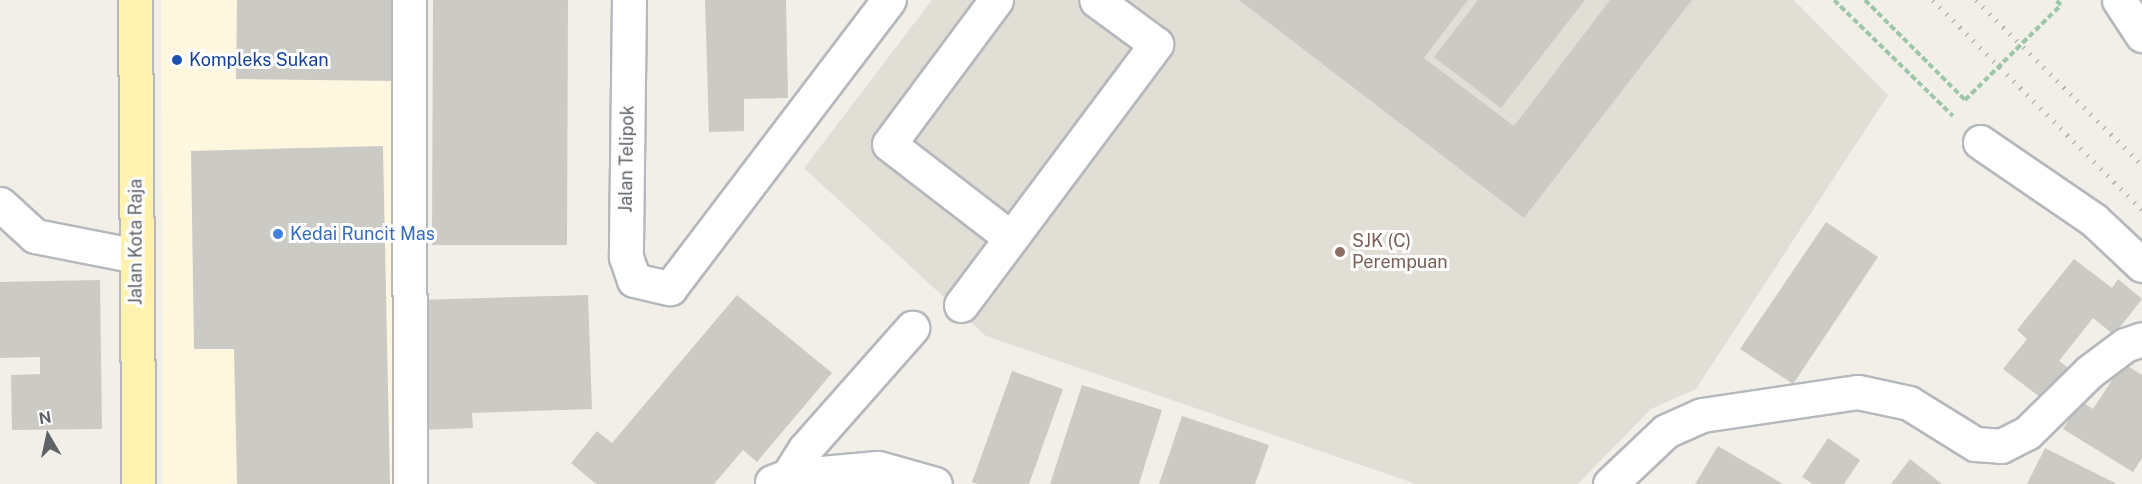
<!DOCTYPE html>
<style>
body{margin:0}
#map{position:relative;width:2142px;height:484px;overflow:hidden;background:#f1efe8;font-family:"Public Sans",sans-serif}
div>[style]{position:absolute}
.commercial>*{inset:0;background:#fef7e0}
.education>*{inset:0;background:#e1ded6}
.building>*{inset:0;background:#cccac5}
.path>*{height:4px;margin-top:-2px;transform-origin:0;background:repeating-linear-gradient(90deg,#9cc7a9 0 6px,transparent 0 9px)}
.roads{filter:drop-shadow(2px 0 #b5b8bc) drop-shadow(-2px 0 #b5b8bc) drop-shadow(0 2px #b5b8bc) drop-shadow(0 -2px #b5b8bc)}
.minor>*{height:33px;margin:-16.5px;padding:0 16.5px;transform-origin:16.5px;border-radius:16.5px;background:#fff}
.major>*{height:33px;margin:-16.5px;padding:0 16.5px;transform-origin:16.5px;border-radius:16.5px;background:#fff2af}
.rail>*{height:4.5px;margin-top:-2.25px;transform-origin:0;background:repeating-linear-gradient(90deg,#b6b7b8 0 1.5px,transparent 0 9.5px)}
.path-bridge>*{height:4px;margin-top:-2px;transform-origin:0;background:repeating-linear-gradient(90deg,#9cc7a9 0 6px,transparent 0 9px)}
.dots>*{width:16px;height:16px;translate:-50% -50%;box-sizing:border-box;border:3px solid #fff;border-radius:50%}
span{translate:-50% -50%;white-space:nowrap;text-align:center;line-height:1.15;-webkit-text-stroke:6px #fff;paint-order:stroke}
.transit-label{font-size:18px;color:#164399}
.left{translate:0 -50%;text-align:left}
.street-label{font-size:18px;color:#5f6368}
.shop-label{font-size:18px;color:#366cbe}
.education-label{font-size:18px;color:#785e54}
.north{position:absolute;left:18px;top:406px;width:60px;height:60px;-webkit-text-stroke:4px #fff;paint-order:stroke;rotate:351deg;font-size:16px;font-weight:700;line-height:24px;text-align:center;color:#5f6368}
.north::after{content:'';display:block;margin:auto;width:21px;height:27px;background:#5f6368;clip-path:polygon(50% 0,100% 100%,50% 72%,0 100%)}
</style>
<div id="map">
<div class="commercial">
<i style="clip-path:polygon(161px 0,401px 0,400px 484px,163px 484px)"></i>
</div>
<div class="education">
<i style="clip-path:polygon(932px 0,1794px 0,1888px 95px,1696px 389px,1651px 409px,1578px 484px,1416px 484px,986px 336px,804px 168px)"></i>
</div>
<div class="building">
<i style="clip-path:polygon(237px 0,396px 0,395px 81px,236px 79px)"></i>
<i style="clip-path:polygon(433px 0,568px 0,567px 245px,432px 245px)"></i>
<i style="clip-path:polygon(705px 0,786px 0,788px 98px,744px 99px,744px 131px,709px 132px)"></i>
<i style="clip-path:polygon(1239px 0,1468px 0,1424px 58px,1514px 126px,1610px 0,1692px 0,1524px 218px)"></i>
<i style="clip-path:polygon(1478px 0,1585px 0,1501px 108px,1434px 57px)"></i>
<i style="clip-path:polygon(383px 146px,390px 484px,237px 484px,234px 349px,194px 349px,191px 151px)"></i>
<i style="clip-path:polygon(1826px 222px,1878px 257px,1793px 384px,1740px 349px)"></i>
<i style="clip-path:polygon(2074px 259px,2112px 288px,2118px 279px,2142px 299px,2114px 335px,2093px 318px,2059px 361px,2069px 368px,2044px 400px,2003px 369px,2027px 339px,2017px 330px)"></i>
<i style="clip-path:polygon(100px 280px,102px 429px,12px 430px,11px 375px,40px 374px,40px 357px,0 358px,0 282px)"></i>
<i style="clip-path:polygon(588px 295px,592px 409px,472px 413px,473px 428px,422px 430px,418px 300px)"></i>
<i style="clip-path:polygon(737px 295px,832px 373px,757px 462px,743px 450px,714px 484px,596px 484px,571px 463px,597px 431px,612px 443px)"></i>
<i style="clip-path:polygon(2123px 363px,2142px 375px,2142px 458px,2133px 472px,2063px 429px,2081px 401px,2093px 409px)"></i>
<i style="clip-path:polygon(1012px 371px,1063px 389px,1029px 484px,977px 484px,972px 482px)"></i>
<i style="clip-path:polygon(1082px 385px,1162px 410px,1139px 484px,1050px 484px)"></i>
<i style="clip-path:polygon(1182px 416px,1269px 445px,1255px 484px,1159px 484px)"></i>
<i style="clip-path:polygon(1828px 438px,1860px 460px,1844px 484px,1813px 484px,1802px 477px)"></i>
<i style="clip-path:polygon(1718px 446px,1783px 484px,1695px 484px)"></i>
<i style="clip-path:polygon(2045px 448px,2117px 484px,2027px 484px)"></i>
<i style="clip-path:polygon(1910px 459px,1942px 484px,1891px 484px)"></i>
</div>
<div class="path">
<i style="left:1834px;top:0;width:166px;rotate:44.3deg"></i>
</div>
<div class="roads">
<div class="minor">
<i style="left:409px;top:0;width:484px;rotate:89.9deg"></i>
<i style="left:629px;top:0;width:257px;rotate:90.7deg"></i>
<i style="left:626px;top:257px;width:24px;rotate:71deg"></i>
<i style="left:634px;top:280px;width:37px;rotate:13deg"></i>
<i style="left:670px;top:288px;width:362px;rotate:-52.8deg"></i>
<i style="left:996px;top:0;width:179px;rotate:126.6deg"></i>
<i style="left:889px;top:144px;width:154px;rotate:37.6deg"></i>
<i style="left:2119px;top:0;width:42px;rotate:56.7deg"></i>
<i style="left:1980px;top:142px;width:138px;rotate:34.4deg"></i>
<i style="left:2094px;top:220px;width:66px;rotate:43.2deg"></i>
<i style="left:0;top:204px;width:47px;rotate:42.4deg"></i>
<i style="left:35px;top:236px;width:104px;rotate:11.1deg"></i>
<i style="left:961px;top:305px;width:326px;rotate:-53.2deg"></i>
<i style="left:1156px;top:44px;width:74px;rotate:-143.7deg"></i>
<i style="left:788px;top:476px;width:32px;rotate:-58deg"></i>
<i style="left:805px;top:449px;width:162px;rotate:-48.5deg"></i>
<i style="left:772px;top:482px;width:17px;rotate:-21deg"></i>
<i style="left:788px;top:476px;width:90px;rotate:-5.1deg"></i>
<i style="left:878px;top:468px;width:59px;rotate:15.7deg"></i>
<i style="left:1610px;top:484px;width:77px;rotate:-43.4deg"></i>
<i style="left:1666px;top:431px;width:39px;rotate:-24deg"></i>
<i style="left:1702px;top:415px;width:158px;rotate:-8.4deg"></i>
<i style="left:1858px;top:392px;width:52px;rotate:12.2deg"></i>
<i style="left:1909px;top:403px;width:78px;rotate:31.8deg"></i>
<i style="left:1975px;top:444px;width:26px;rotate:4deg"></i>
<i style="left:2001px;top:446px;width:29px;rotate:-27deg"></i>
<i style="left:2027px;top:433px;width:87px;rotate:-44.5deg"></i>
<i style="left:2089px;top:372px;width:45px;rotate:-36.9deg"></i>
<i style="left:2125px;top:345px;width:18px;rotate:-19deg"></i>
</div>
<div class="major">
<i style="left:135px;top:0;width:484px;rotate:89.6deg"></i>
</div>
</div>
<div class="rail">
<i style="left:1933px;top:0;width:296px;rotate:45.1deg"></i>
<i style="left:1976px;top:0;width:234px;rotate:44.8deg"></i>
</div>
<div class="path-bridge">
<i style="left:1865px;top:0;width:141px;rotate:45deg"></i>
<i style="left:1965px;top:100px;width:135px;rotate:-44.7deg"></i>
<i style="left:2061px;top:5px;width:7px;rotate:-135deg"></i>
</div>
<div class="dots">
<i style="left:177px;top:60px;background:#1a4fb4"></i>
<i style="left:278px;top:234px;background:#3f7fe0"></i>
<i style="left:1340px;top:252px;background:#8d6e63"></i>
</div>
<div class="transit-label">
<span class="left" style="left:189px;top:60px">Kompleks Sukan</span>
</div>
<div class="street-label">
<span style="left:627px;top:159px;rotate:-89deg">Jalan Telipok</span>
<span style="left:136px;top:242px;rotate:-90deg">Jalan Kota Raja</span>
</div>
<div class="shop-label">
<span class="left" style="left:290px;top:234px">Kedai Runcit Mas</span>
</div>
<div class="education-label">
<span class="left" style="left:1352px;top:252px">SJK (C)<br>Perempuan</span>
</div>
<div class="north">N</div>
</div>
